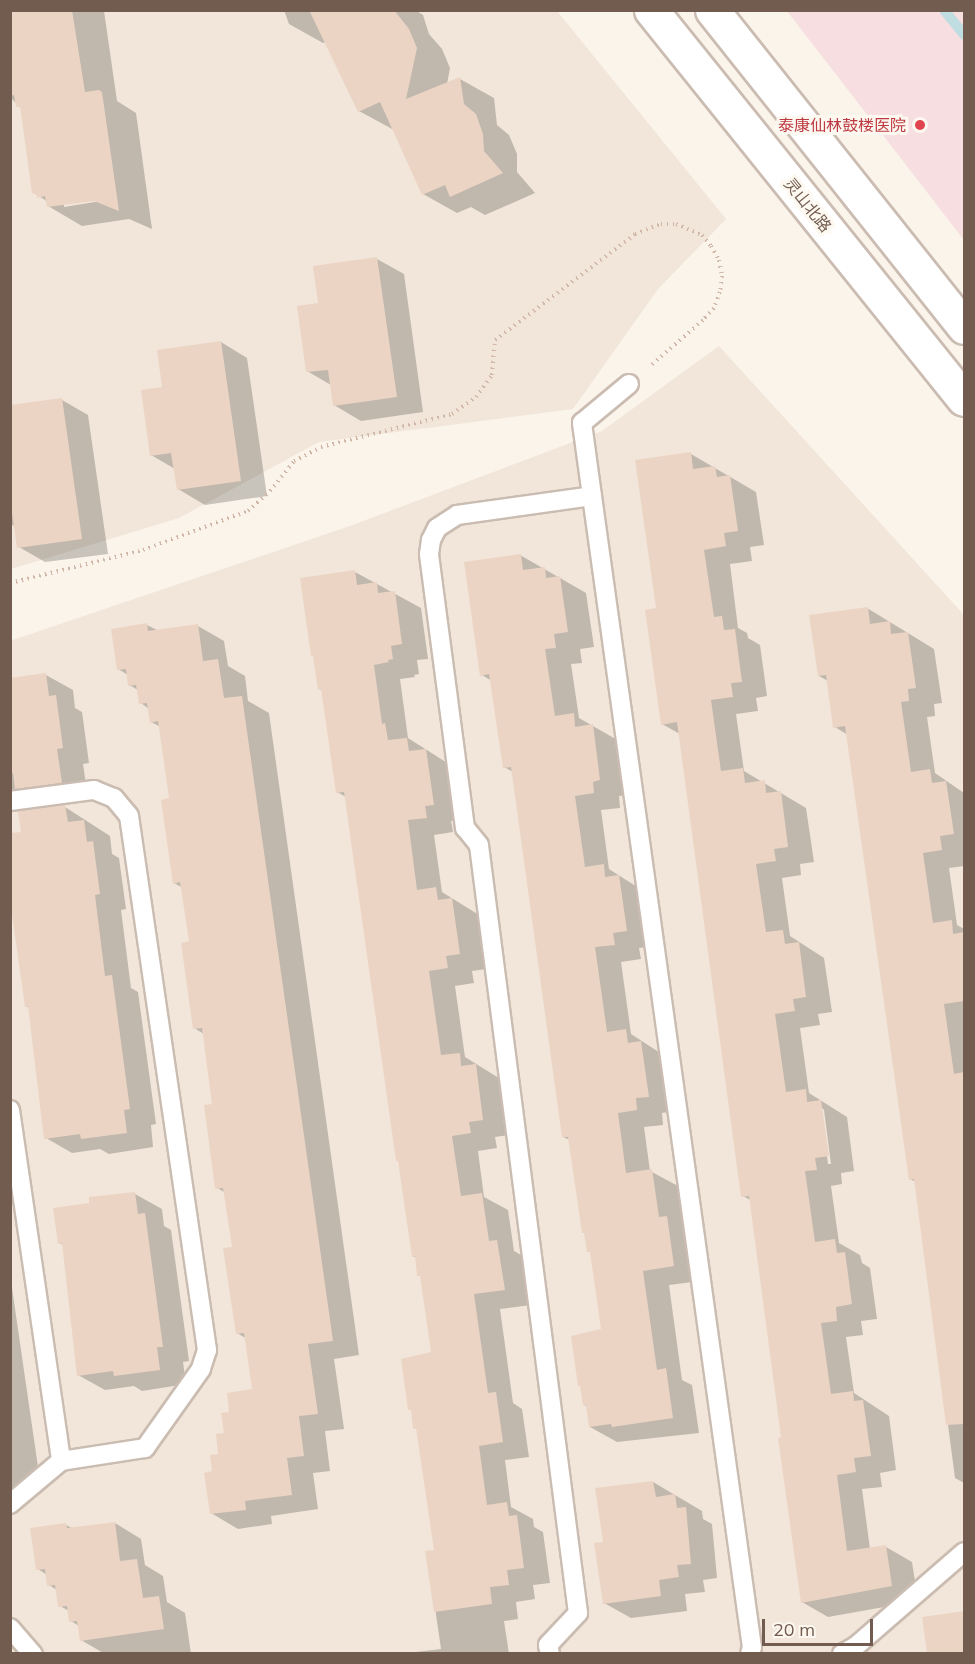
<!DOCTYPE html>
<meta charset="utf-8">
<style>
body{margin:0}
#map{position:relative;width:975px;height:1664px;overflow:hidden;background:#faf4ea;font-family:Mulish,"Noto Sans SC",sans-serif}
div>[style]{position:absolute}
.residential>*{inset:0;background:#f1e6d9}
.medical>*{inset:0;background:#f7dee1}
.shadow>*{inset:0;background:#0003}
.stream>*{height:10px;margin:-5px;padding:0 5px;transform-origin:5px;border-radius:5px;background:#c0dde2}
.building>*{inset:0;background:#ecd4c5}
.path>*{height:4px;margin-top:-2px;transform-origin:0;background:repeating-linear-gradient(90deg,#d1b7a8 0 1.5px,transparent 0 6px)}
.roads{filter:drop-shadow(2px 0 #cbbcb1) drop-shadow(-2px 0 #cbbcb1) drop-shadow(0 2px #cbbcb1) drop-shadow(0 -2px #cbbcb1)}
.lane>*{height:18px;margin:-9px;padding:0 9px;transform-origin:9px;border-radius:9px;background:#fff}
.secondary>*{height:33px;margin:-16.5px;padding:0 16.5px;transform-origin:16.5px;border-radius:16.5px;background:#fff}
.dots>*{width:16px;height:16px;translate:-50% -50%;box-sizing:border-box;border:3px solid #fdf8f0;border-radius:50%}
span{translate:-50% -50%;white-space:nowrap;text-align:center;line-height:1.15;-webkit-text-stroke:6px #fdf8f0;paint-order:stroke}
.health-label{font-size:16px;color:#be3a42}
.right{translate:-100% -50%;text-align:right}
.street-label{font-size:16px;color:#725c50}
.frame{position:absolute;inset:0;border:12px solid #725c50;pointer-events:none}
.scale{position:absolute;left:762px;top:1619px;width:111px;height:27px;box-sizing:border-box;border:3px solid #725c50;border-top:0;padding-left:8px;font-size:18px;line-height:21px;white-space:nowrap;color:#725c50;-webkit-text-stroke:4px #fdf8f0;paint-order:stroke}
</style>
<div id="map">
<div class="residential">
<i style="clip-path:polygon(11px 11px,557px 11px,726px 219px,658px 289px,573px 409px,319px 442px,179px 518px,11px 569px)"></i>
<i style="clip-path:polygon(719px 346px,964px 615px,964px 1653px,11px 1653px,10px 641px,350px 526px,602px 431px)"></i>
</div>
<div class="medical">
<i style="clip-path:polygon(787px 11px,964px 11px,964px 240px)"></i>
</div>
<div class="shadow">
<i style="clip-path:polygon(evenodd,10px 10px,104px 11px,117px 101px,136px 113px,152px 229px,129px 219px,82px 226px,48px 206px,48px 202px,33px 192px,21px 108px,10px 97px,10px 10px,101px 198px,101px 201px,64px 207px,64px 204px,101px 198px)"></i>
<i style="clip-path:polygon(284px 10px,415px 10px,423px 15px,429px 34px,442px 49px,450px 68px,447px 84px,460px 79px,494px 98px,497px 125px,509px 135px,517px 154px,517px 172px,535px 193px,485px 215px,471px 207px,457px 213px,423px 194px,394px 130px,359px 111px,326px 42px,323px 43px,289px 24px)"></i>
<i style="clip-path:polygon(377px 259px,404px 274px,423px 412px,361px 421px,334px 405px,331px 385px,307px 371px,320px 304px)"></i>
<i style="clip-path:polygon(221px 342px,247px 358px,267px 496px,205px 505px,178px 489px,175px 469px,151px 455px,164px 388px)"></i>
<i style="clip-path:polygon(62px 400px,88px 415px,108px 554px,45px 562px,19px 547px,16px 527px,10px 524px,10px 407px)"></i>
<i style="clip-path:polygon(evenodd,691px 454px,756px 492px,764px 545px,750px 547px,752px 561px,730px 564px,738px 628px,747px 633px,748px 638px,760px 645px,767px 696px,756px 698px,758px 711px,736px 714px,744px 771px,806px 808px,814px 862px,800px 864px,801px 875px,782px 878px,790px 936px,824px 958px,832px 1012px,818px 1014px,820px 1025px,800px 1028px,809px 1093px,847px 1117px,854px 1171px,841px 1173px,842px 1184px,831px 1186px,839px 1243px,860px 1255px,862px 1263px,870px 1268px,877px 1319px,861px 1321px,863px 1335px,846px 1337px,854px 1393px,889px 1416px,896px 1470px,880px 1473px,882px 1487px,862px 1489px,870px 1549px,886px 1547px,912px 1562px,918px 1601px,828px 1617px,802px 1602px,752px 1201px,743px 1196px,680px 734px,662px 724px,657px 610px,691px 454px,820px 1106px,824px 1110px,831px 1164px,828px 1164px,820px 1106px)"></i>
<i style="clip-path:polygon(520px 555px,586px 593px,594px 647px,580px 649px,582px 663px,571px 664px,579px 718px,619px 741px,626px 795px,619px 796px,620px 808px,601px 810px,609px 869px,645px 892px,653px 946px,639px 948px,641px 959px,621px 962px,631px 1034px,668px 1058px,675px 1111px,662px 1113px,663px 1125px,644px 1127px,650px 1171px,678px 1186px,684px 1227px,694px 1233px,700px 1281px,669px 1285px,682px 1380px,692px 1385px,699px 1433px,617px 1442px,590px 1427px,588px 1407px,584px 1405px,603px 1330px,592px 1253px,588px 1251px,570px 1140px,563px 1137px,513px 772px,504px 767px,492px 681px,482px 675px)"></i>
<i style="clip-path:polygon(355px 572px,421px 608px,428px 659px,417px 660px,419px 674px,414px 675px,415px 677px,400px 679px,408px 738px,452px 766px,460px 820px,451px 821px,453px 832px,434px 835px,442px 892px,479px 915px,486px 969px,472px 971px,474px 983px,455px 986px,465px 1057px,502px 1080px,509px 1135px,495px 1137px,497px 1148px,478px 1151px,484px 1197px,508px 1210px,514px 1251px,523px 1256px,531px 1305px,500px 1309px,513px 1403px,522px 1409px,529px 1457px,505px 1460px,511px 1507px,533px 1519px,534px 1527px,543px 1532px,550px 1583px,533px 1585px,535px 1599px,516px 1602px,518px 1619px,504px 1621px,509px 1654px,407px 1653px,441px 1649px,427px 1552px,436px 1551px,418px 1430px,415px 1428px,432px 1354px,422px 1277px,419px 1275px,416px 1258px,413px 1256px,346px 797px,337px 792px,323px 691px,320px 689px)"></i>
<i style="clip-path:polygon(867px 608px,934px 649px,942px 703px,934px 704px,935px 716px,927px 717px,935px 773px,964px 793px,964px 866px,949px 868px,957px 925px,964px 929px,964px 1483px,955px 1478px,916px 1182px,910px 1179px,848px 735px,835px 727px,828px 681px,819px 676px)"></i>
<i style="clip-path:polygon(147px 625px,159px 631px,198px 626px,224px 641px,228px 666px,245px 676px,248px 701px,269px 713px,359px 1355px,334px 1359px,344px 1429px,325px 1431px,330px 1471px,313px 1473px,318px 1509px,271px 1516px,272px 1524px,238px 1529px,211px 1513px,213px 1473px,231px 1413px,254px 1391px,247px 1339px,237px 1333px,233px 1248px,226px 1193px,217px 1188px,213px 1105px,204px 1034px,194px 1028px,190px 942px,183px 888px,174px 883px,171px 800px,161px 727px,151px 722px,149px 709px,141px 703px,138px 690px,129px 685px,128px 675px,118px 669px)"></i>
<i style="clip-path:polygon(46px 675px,73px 690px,75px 708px,82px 712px,89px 763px,83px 764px,88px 798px,43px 803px,19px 790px,10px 791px,10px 681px)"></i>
<i style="clip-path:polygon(65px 807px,110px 836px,112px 854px,119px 858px,126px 909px,121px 910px,131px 988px,138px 992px,156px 1124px,151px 1125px,153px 1147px,109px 1154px,100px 1149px,72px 1153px,46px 1138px,30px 1008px,26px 1006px,23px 833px)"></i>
<i style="clip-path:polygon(135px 1194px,162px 1209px,164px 1226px,171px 1230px,189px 1361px,183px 1362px,186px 1384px,142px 1391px,134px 1386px,105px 1390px,78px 1375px,63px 1245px,60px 1243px,91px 1204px)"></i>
<i style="clip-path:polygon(10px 1274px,39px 1474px,31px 1475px,34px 1498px,10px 1501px)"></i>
<i style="clip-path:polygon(653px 1482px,702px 1511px,703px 1519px,712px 1524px,717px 1578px,703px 1580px,705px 1592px,685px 1594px,687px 1611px,631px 1618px,604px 1603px,604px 1543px)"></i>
<i style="clip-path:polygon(115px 1523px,141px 1539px,145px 1565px,163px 1576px,167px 1602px,185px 1613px,191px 1654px,105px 1654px,81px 1640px,79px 1626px,71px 1621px,69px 1611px,60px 1606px,57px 1590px,49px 1585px,47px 1575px,38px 1569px,66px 1525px,74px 1529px)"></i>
<i style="clip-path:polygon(964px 1613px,964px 1654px,928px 1654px,923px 1618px)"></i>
</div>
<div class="stream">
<i style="left:944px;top:10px;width:32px;rotate:51deg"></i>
</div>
<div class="building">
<i style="clip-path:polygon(10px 10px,72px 10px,85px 92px,99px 90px,102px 92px,119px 211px,94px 201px,47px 207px,45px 196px,37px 198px,37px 194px,32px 193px,20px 106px,16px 107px,14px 95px,10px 96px)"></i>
<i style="clip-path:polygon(309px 10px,394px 10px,409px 29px,417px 48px,406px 99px,460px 77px,464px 104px,476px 114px,483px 134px,484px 151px,503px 173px,450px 197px,445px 185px,422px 195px,380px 102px,358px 112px)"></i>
<i style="clip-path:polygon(377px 257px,397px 397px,333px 406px,328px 370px,306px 372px,297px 306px,318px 303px,313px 266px)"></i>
<i style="clip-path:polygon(221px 341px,241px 481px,177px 490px,171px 453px,150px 456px,141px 390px,162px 387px,157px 350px)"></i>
<i style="clip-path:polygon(62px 398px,82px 539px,17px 548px,10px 499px,10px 405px)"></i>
<i style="clip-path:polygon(691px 452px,693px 469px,715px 466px,717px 477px,730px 475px,738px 531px,724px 533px,726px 546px,704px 550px,714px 617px,722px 616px,724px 630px,735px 629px,742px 682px,731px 683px,733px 697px,711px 700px,721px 771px,743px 768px,745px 783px,765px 780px,766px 793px,781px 791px,788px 847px,774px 849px,776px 861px,756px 864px,766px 932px,783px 930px,785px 944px,799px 942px,806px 997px,793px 999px,795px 1011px,775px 1014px,786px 1092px,806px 1089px,807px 1102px,821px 1100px,829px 1156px,815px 1158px,817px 1170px,805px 1171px,815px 1242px,835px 1239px,837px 1253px,845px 1252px,852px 1304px,836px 1307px,837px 1321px,821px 1323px,831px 1394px,853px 1391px,854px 1401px,863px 1400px,871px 1456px,854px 1458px,856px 1472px,837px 1475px,847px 1551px,886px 1545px,892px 1586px,801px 1603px,778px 1438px,781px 1437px,749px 1196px,741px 1197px,677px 722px,661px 725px,645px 610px,656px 608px,635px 460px)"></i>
<i style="clip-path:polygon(521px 554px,523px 570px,545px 567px,546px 578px,560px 576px,568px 632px,554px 634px,556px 648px,545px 649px,555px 716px,574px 713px,575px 727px,593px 724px,600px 780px,593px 782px,594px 793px,575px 796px,585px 867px,604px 864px,605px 877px,619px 875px,627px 931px,613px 933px,615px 945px,595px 947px,607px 1032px,626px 1029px,628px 1043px,641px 1041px,649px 1097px,636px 1098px,637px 1110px,618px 1113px,626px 1173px,652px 1169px,659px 1217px,667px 1216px,674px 1266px,643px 1271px,657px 1370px,666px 1368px,673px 1418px,612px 1427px,611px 1424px,589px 1427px,586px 1405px,583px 1405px,580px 1386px,578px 1386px,571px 1336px,601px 1329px,590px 1252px,587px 1252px,584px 1233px,582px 1233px,568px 1137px,562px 1137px,511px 767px,503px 768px,489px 674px,480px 676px,464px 562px)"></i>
<i style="clip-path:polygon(355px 570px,357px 585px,377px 582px,378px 593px,395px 591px,402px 644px,391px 646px,393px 659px,388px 660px,389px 662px,374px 665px,382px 724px,385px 723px,388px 740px,407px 738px,409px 751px,426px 749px,434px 805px,425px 806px,427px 818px,408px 820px,417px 890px,436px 887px,438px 900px,452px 898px,460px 954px,446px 956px,448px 968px,429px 971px,441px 1055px,460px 1053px,461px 1066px,476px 1064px,483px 1120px,469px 1122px,471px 1133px,452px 1136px,461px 1196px,482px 1193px,489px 1241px,497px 1240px,505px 1290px,474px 1294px,488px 1393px,496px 1392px,503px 1442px,479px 1446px,487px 1505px,507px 1502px,509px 1516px,517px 1515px,524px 1568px,507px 1570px,509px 1585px,490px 1587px,492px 1604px,434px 1612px,425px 1551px,434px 1550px,416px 1428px,413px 1429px,411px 1410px,408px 1410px,401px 1359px,431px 1352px,420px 1276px,417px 1276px,415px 1256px,412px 1257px,398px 1161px,396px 1161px,344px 792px,336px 793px,321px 689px,318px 690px,313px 656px,311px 656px,300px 578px)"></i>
<i style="clip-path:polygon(868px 607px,870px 624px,890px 621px,891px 634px,908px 632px,916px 688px,908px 689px,909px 701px,901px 702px,911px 772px,930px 769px,932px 783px,946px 781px,954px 834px,940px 836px,942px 850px,923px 853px,933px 923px,952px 920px,953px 934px,964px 932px,964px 1001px,944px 1004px,954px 1074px,964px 1072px,964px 1424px,946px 1425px,914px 1179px,909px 1180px,845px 726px,833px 728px,826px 675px,818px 676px,809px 615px)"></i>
<i style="clip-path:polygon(147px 623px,148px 631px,198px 624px,203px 661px,218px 659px,224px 698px,242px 696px,333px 1341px,308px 1344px,318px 1414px,299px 1416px,304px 1456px,287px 1458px,292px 1495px,245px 1501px,246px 1510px,210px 1514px,204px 1473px,212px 1471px,210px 1455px,218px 1454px,216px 1434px,224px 1433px,221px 1413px,229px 1412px,227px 1393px,252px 1389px,244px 1333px,236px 1334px,223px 1248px,232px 1247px,223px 1188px,215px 1189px,204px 1105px,212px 1104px,202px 1028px,193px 1029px,181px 943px,189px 941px,180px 882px,173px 884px,161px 800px,169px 798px,158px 721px,150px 723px,147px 703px,139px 704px,136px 685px,128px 686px,126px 669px,117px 670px,111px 629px)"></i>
<i style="clip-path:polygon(46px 673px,49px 696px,56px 695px,63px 748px,57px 749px,62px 783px,15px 789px,13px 773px,10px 773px,10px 678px)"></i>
<i style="clip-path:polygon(65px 805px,68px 822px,84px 820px,87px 842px,93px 841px,100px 894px,95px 895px,105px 976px,112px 975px,130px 1109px,124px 1110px,127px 1133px,81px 1139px,80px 1134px,44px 1139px,28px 1006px,25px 1007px,10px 900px,10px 833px,21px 832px,18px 811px)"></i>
<i style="clip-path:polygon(135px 1192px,138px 1214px,145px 1213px,163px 1347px,157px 1347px,160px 1370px,114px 1376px,113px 1371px,77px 1376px,62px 1243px,58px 1244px,53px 1208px,89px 1203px,89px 1197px)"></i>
<i style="clip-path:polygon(653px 1481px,656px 1497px,675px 1494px,677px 1508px,686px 1507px,691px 1564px,677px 1565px,679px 1577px,659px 1580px,661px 1596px,603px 1604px,594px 1543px,603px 1542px,595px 1488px)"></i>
<i style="clip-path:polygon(115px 1522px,120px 1561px,137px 1559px,143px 1598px,159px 1596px,164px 1629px,80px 1641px,77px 1621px,69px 1622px,67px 1606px,58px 1607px,55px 1585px,47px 1586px,45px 1569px,36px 1570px,30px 1528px,66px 1523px,67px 1528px)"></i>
<i style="clip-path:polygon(964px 1611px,964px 1653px,927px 1653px,922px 1617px)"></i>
</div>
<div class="path">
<i style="left:10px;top:583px;width:137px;rotate:-13.9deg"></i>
<i style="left:143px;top:550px;width:112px;rotate:-20.4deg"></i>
<i style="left:248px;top:511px;width:30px;rotate:-42deg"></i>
<i style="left:270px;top:491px;width:38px;rotate:-51deg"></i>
<i style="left:294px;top:461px;width:30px;rotate:-27deg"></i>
<i style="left:321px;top:447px;width:135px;rotate:-14.1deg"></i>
<i style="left:452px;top:414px;width:29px;rotate:-35deg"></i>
<i style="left:476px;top:397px;width:27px;rotate:-54deg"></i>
<i style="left:492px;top:375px;width:35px;rotate:-85deg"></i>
<i style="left:495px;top:340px;width:176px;rotate:-37.1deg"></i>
<i style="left:635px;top:234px;width:28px;rotate:-21deg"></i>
<i style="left:661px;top:224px;width:15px"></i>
<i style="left:676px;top:224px;width:28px;rotate:23deg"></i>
<i style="left:702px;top:235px;width:14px;rotate:51deg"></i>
<i style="left:711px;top:246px;width:16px;rotate:60deg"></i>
<i style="left:719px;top:260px;width:16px;rotate:79deg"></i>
<i style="left:722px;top:276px;width:16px;rotate:97deg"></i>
<i style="left:720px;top:292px;width:17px;rotate:111deg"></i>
<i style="left:714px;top:308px;width:16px;rotate:133deg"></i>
<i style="left:703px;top:320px;width:70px;rotate:139deg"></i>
</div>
<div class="roads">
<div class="lane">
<i style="left:592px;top:496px;width:74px;rotate:-97.8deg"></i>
<i style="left:582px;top:423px;width:61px;rotate:-39.7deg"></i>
<i style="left:10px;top:801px;width:85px;rotate:-7.5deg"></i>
<i style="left:94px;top:790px;width:22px;rotate:22deg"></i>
<i style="left:114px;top:798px;width:23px;rotate:50deg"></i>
<i style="left:129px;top:816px;width:540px;rotate:81.69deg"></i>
<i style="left:207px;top:1350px;width:20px;rotate:108deg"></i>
<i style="left:201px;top:1369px;width:97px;rotate:125.3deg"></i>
<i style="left:145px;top:1448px;width:85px;rotate:171.2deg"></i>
<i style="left:10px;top:1110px;width:355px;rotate:81.7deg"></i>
<i style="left:61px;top:1461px;width:67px;rotate:139.9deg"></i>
<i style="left:10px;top:1628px;width:35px;rotate:49deg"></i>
<i style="left:550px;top:1654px;width:9px;rotate:-103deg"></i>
<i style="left:548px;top:1645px;width:44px;rotate:-46.8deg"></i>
<i style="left:578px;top:1613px;width:774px;rotate:-97.35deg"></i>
<i style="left:479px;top:845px;width:22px;rotate:-129deg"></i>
<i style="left:465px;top:828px;width:276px;rotate:-97.5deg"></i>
<i style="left:429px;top:554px;width:14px;rotate:-82deg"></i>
<i style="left:431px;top:540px;width:13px;rotate:-63deg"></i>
<i style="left:437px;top:528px;width:24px;rotate:-33deg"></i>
<i style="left:457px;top:515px;width:136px;rotate:-8deg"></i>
<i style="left:592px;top:496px;width:1162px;rotate:82.09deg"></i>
<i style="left:752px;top:1647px;width:7px;rotate:106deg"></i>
<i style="left:842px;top:1654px;width:16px;rotate:-30deg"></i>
<i style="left:856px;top:1646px;width:143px;rotate:-41deg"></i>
</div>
<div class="secondary">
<i style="left:651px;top:10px;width:499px;rotate:51.2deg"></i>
<i style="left:712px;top:10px;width:405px;rotate:51.5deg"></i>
</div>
</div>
<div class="dots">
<i style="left:920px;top:125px;background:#e0444e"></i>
</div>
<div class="health-label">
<span class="right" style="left:906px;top:125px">泰康仙林鼓楼医院</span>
</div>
<div class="street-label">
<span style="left:808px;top:205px;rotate:51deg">灵山北路</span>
</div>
<div class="frame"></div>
<div class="scale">20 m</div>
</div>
